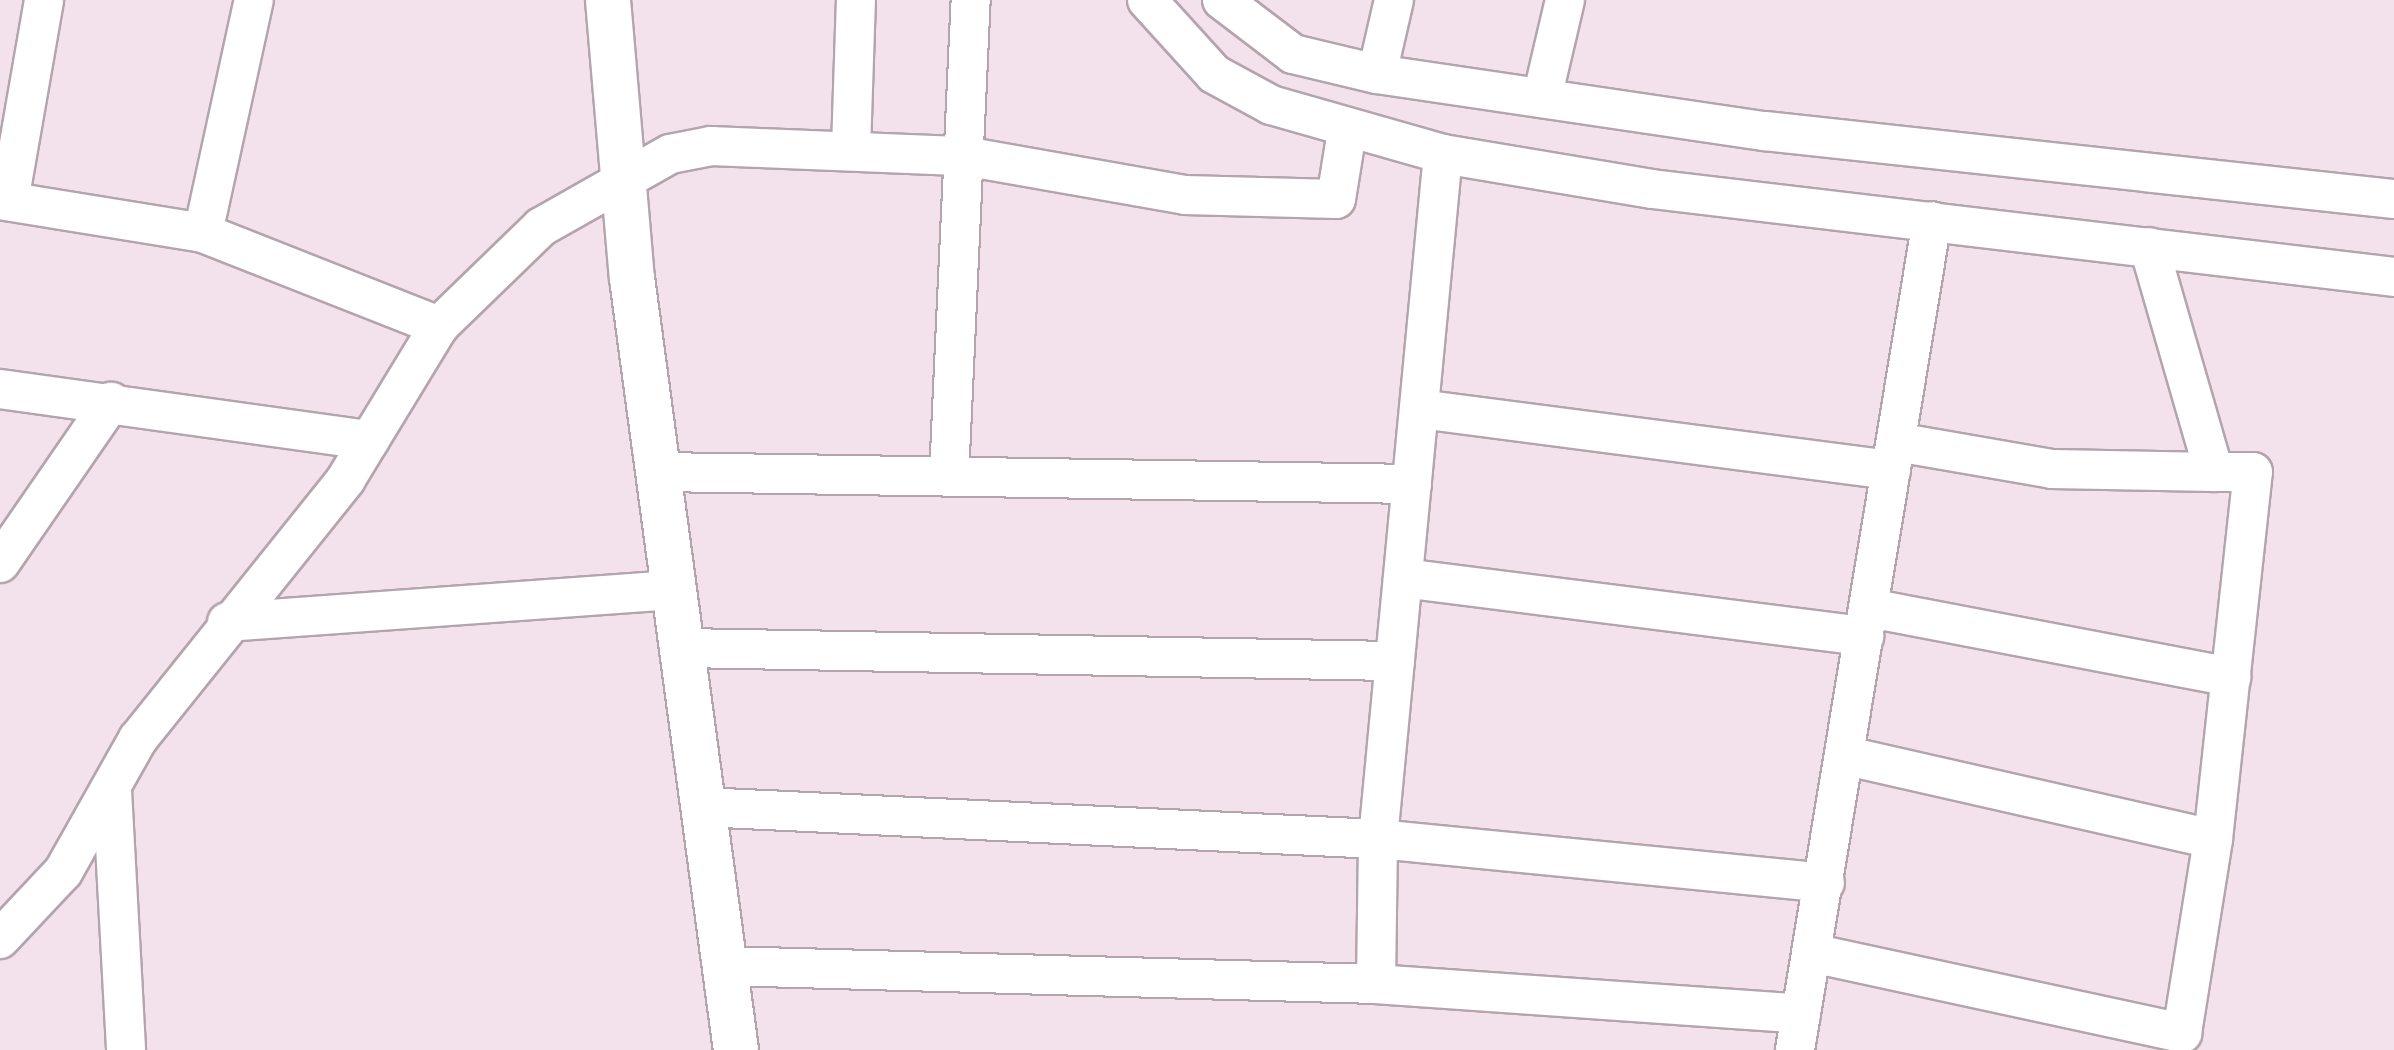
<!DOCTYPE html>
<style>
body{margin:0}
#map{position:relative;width:2394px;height:1050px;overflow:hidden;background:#f3e2ec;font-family:"Archivo Narrow",sans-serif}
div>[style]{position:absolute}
.roads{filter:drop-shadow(2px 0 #b3a4ad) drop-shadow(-2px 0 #b3a4ad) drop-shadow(0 2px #b3a4ad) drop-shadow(0 -2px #b3a4ad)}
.street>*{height:38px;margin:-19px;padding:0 19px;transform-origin:19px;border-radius:19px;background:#fff}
.secondary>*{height:44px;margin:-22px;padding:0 22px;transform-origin:22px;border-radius:22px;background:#fff}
span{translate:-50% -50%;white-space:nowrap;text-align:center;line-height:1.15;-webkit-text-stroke:6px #f3e2ec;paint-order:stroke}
</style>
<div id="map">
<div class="roads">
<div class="street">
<i style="left:1147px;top:0;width:100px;rotate:47.8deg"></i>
<i style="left:1214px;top:74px;width:65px;rotate:28.5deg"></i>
<i style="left:1271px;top:105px;width:179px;rotate:15.9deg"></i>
<i style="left:1443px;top:154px;width:212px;rotate:9.5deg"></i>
<i style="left:1652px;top:189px;width:747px;rotate:6.76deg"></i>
<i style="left:1222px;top:0;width:89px;rotate:37.3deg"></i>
<i style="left:1293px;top:54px;width:86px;rotate:13.4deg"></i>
<i style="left:1377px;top:74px;width:392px;rotate:8.4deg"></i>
<i style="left:1765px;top:131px;width:633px;rotate:6.17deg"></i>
<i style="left:1377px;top:74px;width:76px;rotate:-77.1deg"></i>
<i style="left:1542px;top:98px;width:101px;rotate:-76.8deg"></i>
<i style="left:851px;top:149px;width:149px;rotate:-88.1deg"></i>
<i style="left:0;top:200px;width:206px;rotate:9.2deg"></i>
<i style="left:203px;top:233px;width:254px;rotate:21.5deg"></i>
<i style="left:9px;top:201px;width:204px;rotate:-80.1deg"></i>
<i style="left:203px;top:233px;width:239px;rotate:-77.7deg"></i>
<i style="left:0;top:389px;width:373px;rotate:7.9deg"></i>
<i style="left:1420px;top:409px;width:475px;rotate:7.4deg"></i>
<i style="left:1896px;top:442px;width:158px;rotate:9.8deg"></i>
<i style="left:2052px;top:469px;width:162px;rotate:1.1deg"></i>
<i style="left:659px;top:472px;width:753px;rotate:0.91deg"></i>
<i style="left:949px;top:477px;width:478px;rotate:-87.4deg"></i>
<i style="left:0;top:563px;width:196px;rotate:-55.4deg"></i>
<i style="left:1403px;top:578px;width:465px;rotate:7.2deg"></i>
<i style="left:1869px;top:608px;width:369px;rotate:10.8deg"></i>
<i style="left:227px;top:622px;width:449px;rotate:-4.1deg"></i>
<i style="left:683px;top:648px;width:712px;rotate:1.05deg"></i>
<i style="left:1847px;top:756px;width:375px;rotate:12.8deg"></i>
<i style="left:112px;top:790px;width:260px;rotate:86.9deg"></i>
<i style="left:702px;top:807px;width:677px;rotate:2.71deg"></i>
<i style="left:1378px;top:839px;width:449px;rotate:5.6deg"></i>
<i style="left:0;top:939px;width:92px;rotate:-46.8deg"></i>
<i style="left:63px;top:872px;width:153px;rotate:-60.6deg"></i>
<i style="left:138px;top:739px;width:333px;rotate:-51.3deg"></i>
<i style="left:346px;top:479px;width:179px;rotate:-58.7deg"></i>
<i style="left:439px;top:326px;width:142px;rotate:-44.1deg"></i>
<i style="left:541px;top:227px;width:148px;rotate:-29.5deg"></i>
<i style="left:670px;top:154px;width:42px;rotate:-11deg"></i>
<i style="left:711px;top:146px;width:253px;rotate:2.3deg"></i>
<i style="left:964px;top:156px;width:224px;rotate:10deg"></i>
<i style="left:1185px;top:195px;width:151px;rotate:1.5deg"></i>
<i style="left:1336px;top:199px;width:69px;rotate:-80.8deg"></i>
<i style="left:1812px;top:953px;width:379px;rotate:12.2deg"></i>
<i style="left:2182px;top:1033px;width:196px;rotate:-80.9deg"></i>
<i style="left:2213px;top:839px;width:369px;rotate:-83.8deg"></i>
<i style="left:2253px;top:472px;width:39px;rotate:180deg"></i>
<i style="left:2214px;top:472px;width:234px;rotate:-106.1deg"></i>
<i style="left:724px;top:966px;width:652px;rotate:1.58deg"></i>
<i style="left:1376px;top:984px;width:426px;rotate:4deg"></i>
<i style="left:1376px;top:984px;width:145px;rotate:-89.2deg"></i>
<i style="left:1378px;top:839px;width:688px;rotate:-84.58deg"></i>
<i style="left:1795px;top:1050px;width:840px;rotate:-80.62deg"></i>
</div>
<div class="secondary">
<i style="left:608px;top:0;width:279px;rotate:85.1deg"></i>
<i style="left:632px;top:278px;width:779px;rotate:82.33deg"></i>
</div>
</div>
</div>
